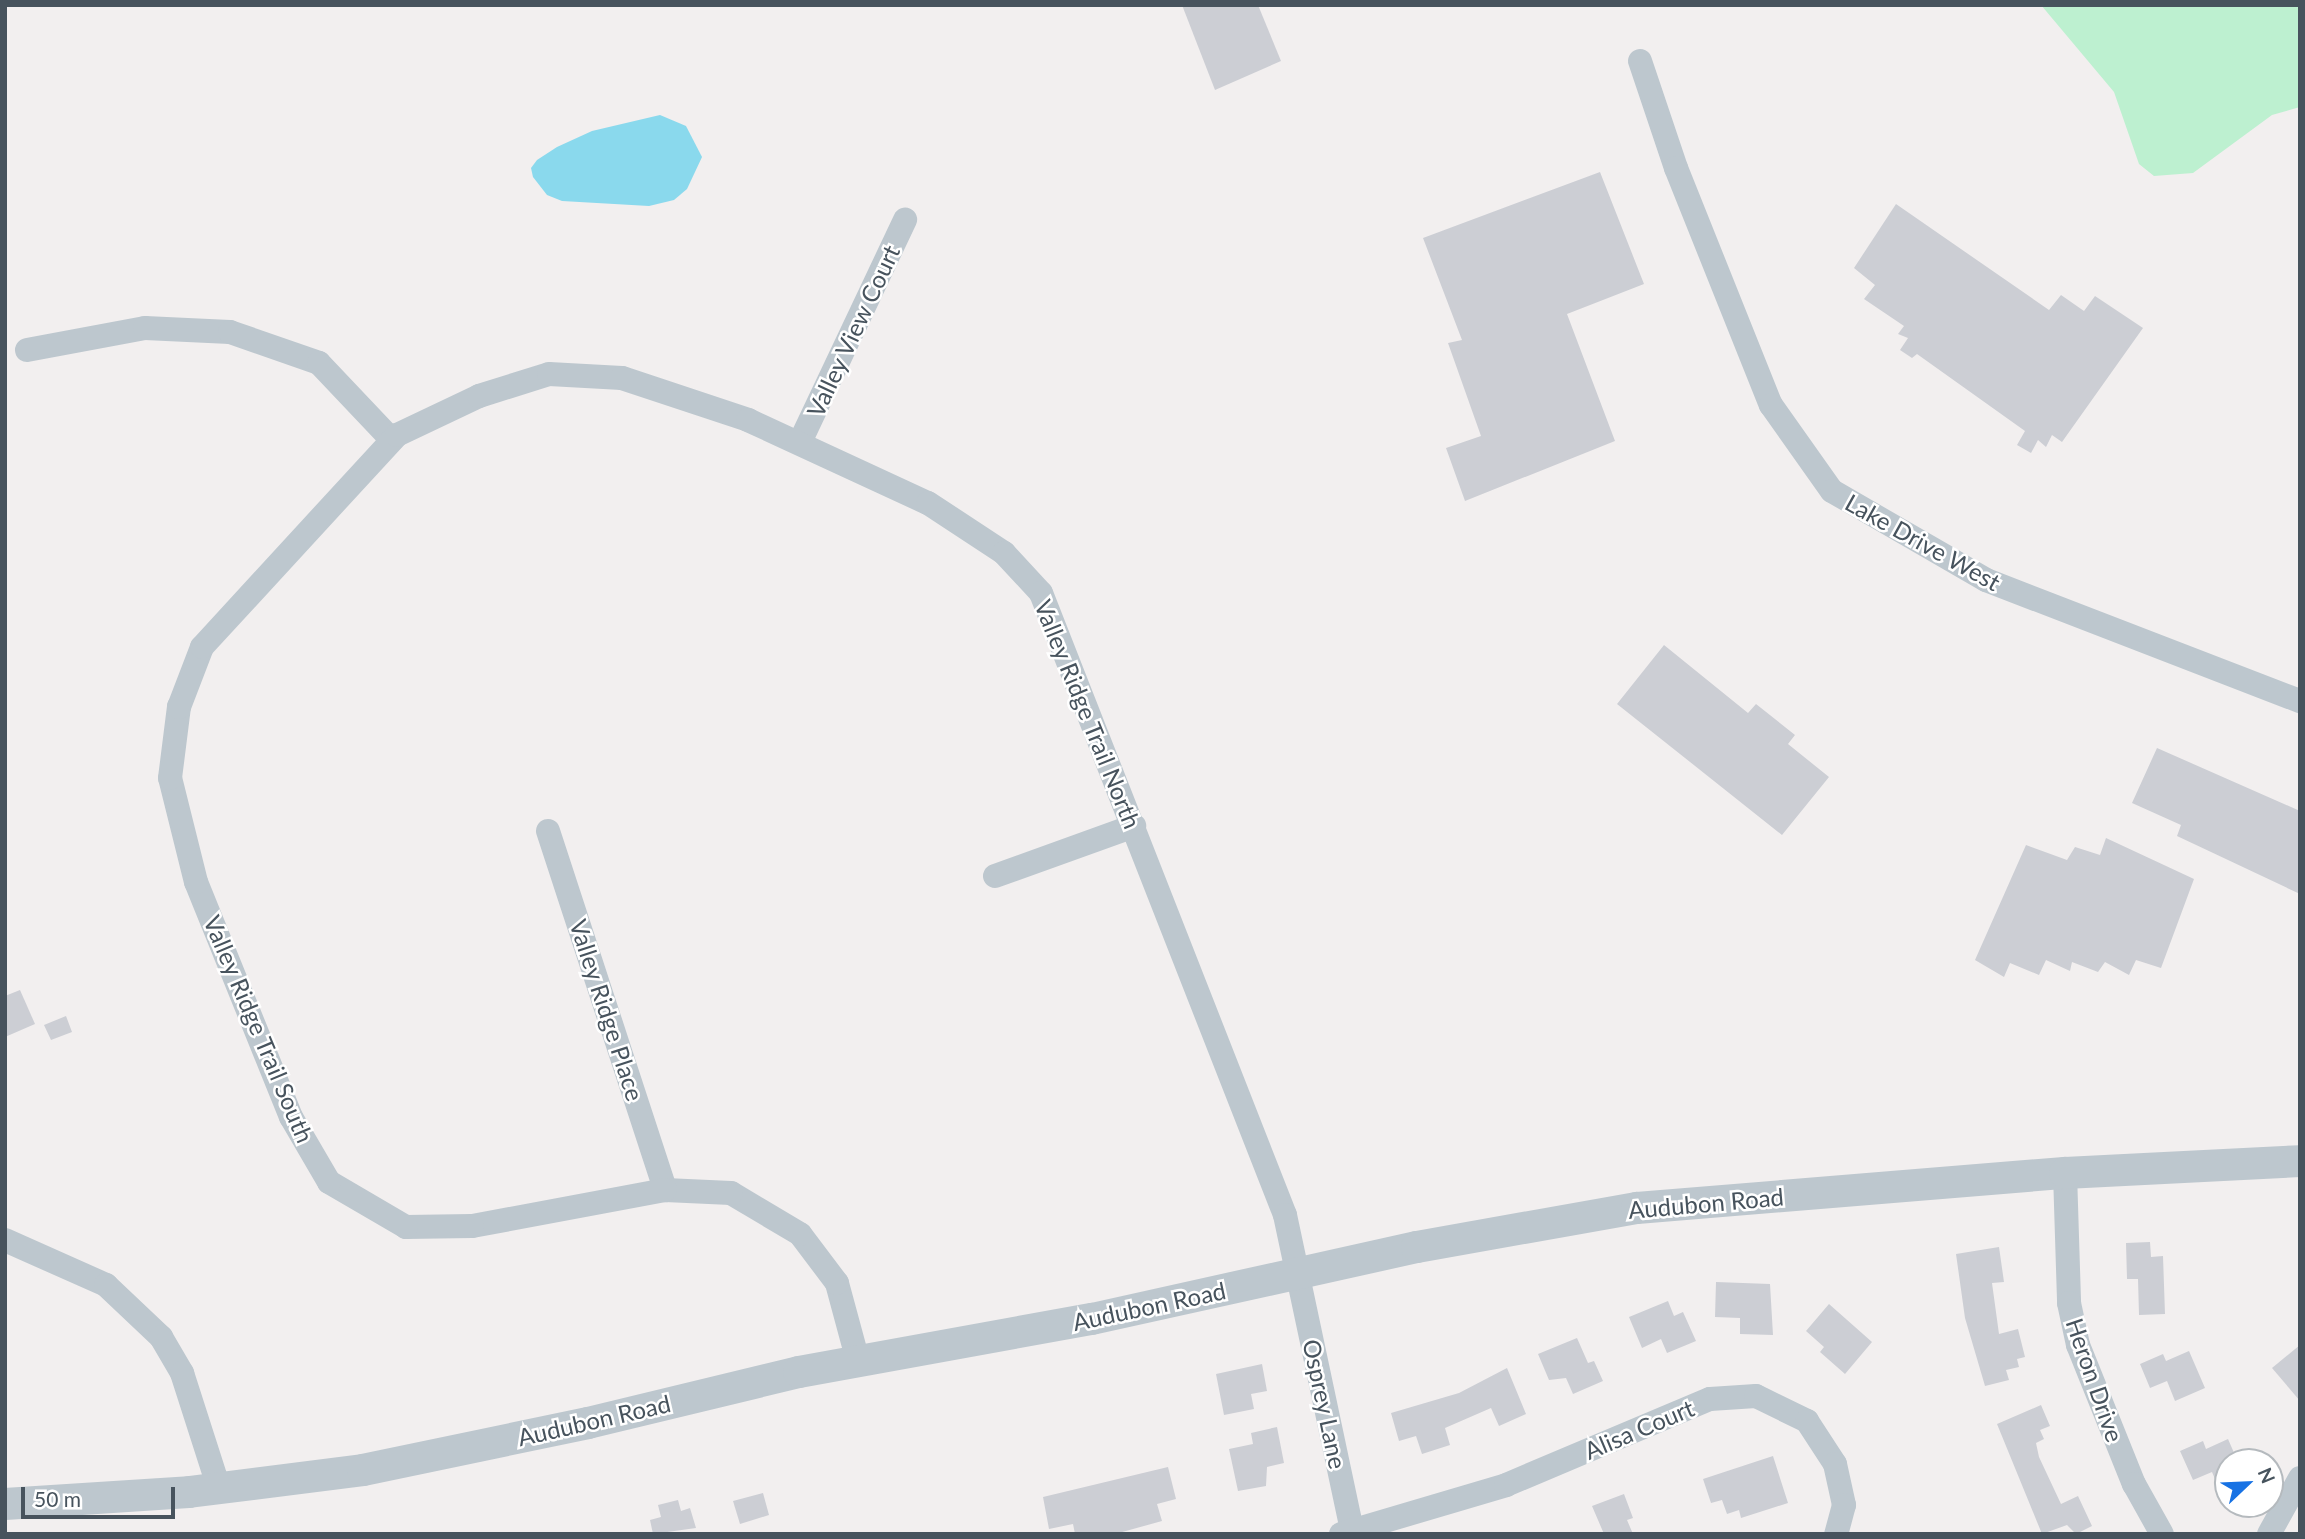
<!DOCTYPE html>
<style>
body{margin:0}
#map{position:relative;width:2305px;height:1539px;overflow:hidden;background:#f2efef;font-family:Lato,sans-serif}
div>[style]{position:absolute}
.green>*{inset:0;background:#bdf0d0}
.water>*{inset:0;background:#8ad9ed}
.building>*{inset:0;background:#ccced4}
.minor>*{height:24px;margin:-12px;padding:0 12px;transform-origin:12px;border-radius:12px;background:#bdc7ce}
.tertiary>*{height:32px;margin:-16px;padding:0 16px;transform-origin:16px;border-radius:16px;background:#bdc7ce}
span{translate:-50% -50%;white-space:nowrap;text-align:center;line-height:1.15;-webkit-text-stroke:5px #fff;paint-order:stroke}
.street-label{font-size:24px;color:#47535d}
.frame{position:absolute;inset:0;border:7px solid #47535d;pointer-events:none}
.north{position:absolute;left:2214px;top:1448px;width:70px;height:70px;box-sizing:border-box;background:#fff;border:2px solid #b5babe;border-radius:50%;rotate:67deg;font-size:19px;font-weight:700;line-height:28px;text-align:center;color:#47535d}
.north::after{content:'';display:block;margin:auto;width:24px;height:32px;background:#1772e4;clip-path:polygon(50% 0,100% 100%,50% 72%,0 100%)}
.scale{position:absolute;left:21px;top:1487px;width:154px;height:32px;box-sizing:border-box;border:4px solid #47535d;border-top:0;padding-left:9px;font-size:21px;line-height:24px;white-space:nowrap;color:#47535d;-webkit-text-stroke:5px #fff;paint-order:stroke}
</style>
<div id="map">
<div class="green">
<i style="clip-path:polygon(2041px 5px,2300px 5px,2300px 107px,2272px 115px,2193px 173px,2154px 176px,2139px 164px,2114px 92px)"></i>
</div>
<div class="water">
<i style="clip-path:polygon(660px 115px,686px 126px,702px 157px,687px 189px,674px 200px,649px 206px,562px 201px,547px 195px,533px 177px,531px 168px,537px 160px,557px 147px,592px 131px)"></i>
</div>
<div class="building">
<i style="clip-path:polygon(1182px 5px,1258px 5px,1281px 61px,1215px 90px)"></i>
<i style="clip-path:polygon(1600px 172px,1644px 284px,1567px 314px,1615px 441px,1465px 501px,1446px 448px,1481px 436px,1448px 343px,1462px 340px,1423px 238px)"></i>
<i style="clip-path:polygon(1896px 204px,2049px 310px,2061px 295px,2084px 311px,2095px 296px,2143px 328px,2062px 442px,2052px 435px,2046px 447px,2038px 440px,2031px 453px,2017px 445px,2025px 431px,1917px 354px,1912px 358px,1900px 350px,1908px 338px,1898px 334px,1904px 326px,1864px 299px,1875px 285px,1854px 268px)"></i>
<i style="clip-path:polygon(1664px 645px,1748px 713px,1756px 704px,1795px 735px,1788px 744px,1829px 777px,1782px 835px,1617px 704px)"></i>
<i style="clip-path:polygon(2157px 748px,2300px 811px,2300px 894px,2177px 836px,2181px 825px,2132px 803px)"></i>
<i style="clip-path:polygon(2106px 838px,2194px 879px,2161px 968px,2136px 960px,2129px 975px,2105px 962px,2098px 972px,2072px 962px,2070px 971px,2046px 960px,2039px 975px,2010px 963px,2004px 977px,1975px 960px,2026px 845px,2067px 860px,2075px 847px,2100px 855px)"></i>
<i style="clip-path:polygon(20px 990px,35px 1024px,5px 1037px,5px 996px)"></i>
<i style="clip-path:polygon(66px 1016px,72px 1032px,51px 1040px,44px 1025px)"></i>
<i style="clip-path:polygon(2150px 1242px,2151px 1257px,2163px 1256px,2165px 1314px,2139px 1315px,2138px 1279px,2127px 1279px,2126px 1243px)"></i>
<i style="clip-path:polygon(1999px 1247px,2004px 1282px,1992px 1283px,1999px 1334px,2018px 1329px,2025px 1357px,2017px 1359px,2019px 1367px,2006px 1370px,2009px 1380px,1985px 1386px,1965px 1318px,1956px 1254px)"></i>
<i style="clip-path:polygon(1716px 1282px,1770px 1284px,1773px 1335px,1740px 1334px,1740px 1318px,1715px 1317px)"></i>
<i style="clip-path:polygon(1668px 1301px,1674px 1316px,1683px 1312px,1696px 1341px,1667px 1353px,1661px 1339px,1642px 1348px,1629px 1317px)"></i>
<i style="clip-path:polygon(1829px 1304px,1872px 1342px,1845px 1374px,1820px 1352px,1824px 1347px,1806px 1331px)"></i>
<i style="clip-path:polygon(1577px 1338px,1588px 1363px,1594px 1361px,1603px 1381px,1573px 1394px,1566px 1378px,1549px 1380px,1538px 1354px)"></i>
<i style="clip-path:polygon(2300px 1345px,2300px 1401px,2272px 1368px)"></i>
<i style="clip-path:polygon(2189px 1351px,2205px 1388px,2175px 1401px,2167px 1381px,2150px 1388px,2140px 1364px,2163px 1354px,2166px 1361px)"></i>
<i style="clip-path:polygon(1262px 1364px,1267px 1391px,1251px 1394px,1254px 1409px,1224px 1415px,1216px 1374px)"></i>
<i style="clip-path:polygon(1507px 1368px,1526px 1414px,1499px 1426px,1491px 1408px,1445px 1428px,1450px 1445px,1422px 1454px,1416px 1436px,1399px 1441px,1391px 1413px,1459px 1393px)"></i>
<i style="clip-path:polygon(2041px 1405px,2050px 1426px,2040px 1430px,2044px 1439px,2036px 1443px,2039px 1457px,2061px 1504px,2078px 1496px,2092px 1526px,2076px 1534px,2067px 1525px,2042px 1534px,1997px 1424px)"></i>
<i style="clip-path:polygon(1277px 1427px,1284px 1463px,1267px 1467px,1266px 1486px,1238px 1491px,1229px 1449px,1253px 1444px,1251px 1433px)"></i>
<i style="clip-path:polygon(2228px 1439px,2238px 1462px,2228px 1462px,2228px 1509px,2212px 1472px,2193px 1480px,2180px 1451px,2203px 1441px,2206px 1449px)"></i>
<i style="clip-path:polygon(1773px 1456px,1788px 1503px,1741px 1518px,1739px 1510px,1727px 1514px,1722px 1500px,1711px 1503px,1703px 1479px)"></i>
<i style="clip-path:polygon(1168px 1467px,1176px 1499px,1157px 1504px,1162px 1521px,1115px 1534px,1075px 1534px,1073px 1524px,1049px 1529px,1043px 1497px)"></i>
<i style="clip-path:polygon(763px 1493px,769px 1515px,740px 1524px,733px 1501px)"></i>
<i style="clip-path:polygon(1624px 1494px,1633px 1518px,1627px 1520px,1633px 1534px,1604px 1534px,1592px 1506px)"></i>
<i style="clip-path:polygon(678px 1500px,681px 1511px,690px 1508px,696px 1528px,653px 1534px,650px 1520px,661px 1517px,658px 1505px)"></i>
</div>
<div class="minor">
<i style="left:1640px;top:61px;width:113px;rotate:71.4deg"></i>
<i style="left:1676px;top:168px;width:255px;rotate:68.2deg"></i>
<i style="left:1771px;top:405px;width:105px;rotate:54.7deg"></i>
<i style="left:1832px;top:491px;width:178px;rotate:30deg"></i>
<i style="left:1986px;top:580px;width:337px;rotate:21.1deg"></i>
<i style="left:27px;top:350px;width:120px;rotate:-10.6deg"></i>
<i style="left:145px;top:328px;width:85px;rotate:2.7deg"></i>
<i style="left:230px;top:332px;width:94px;rotate:19.2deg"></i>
<i style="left:319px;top:363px;width:106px;rotate:46.5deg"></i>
<i style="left:800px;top:442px;width:246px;rotate:-64.7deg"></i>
<i style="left:548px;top:831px;width:378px;rotate:71.9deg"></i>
<i style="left:995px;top:876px;width:148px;rotate:-19.8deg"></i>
<i style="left:2065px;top:1173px;width:130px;rotate:88.2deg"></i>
<i style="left:2069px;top:1303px;width:43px;rotate:77.9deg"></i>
<i style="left:2078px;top:1345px;width:150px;rotate:68.1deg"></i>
<i style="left:2134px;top:1484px;width:57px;rotate:60.8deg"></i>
<i style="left:5px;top:1240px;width:111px;rotate:24deg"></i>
<i style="left:106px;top:1285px;width:76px;rotate:43.4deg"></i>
<i style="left:161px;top:1337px;width:42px;rotate:59.7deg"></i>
<i style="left:182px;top:1373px;width:121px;rotate:72.2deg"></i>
<i style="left:858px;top:1361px;width:81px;rotate:-105.1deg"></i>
<i style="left:837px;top:1283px;width:61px;rotate:-127.1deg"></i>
<i style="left:800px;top:1234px;width:80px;rotate:-149.3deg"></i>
<i style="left:731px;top:1193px;width:66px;rotate:-177.4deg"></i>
<i style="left:665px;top:1190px;width:196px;rotate:169.4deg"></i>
<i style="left:472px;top:1226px;width:66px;rotate:179.1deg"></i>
<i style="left:406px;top:1227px;width:89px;rotate:-149.7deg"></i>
<i style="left:329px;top:1182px;width:75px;rotate:-120.3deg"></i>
<i style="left:291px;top:1117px;width:253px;rotate:-112deg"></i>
<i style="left:196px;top:882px;width:107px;rotate:-104deg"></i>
<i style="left:170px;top:778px;width:72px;rotate:-82.8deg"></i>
<i style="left:179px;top:707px;width:64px;rotate:-69deg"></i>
<i style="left:202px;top:647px;width:288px;rotate:-47.4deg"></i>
<i style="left:397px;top:435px;width:91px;rotate:-25.4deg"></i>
<i style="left:479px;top:396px;width:73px;rotate:-17.4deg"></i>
<i style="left:549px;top:374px;width:73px;rotate:3.1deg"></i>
<i style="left:622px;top:378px;width:133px;rotate:18.4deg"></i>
<i style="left:748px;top:420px;width:198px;rotate:24.8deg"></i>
<i style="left:928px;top:503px;width:91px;rotate:33.3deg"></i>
<i style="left:1004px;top:553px;width:54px;rotate:47.2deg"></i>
<i style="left:1041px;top:593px;width:668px;rotate:68.58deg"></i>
<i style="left:1285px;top:1215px;width:326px;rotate:78deg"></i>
<i style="left:1341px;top:1534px;width:172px;rotate:-16.5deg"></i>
<i style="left:1506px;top:1485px;width:221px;rotate:-22.9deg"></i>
<i style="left:1710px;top:1399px;width:46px;rotate:-3.7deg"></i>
<i style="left:1756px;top:1396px;width:57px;rotate:26.1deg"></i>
<i style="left:1807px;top:1421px;width:51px;rotate:56.9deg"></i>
<i style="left:1835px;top:1464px;width:42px;rotate:77.6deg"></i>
<i style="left:1844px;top:1505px;width:30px;rotate:105deg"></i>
<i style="left:2269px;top:1534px;width:64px;rotate:-61deg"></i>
</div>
<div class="tertiary">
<i style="left:5px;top:1504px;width:184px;rotate:-3.7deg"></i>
<i style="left:189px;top:1492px;width:175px;rotate:-7.2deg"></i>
<i style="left:363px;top:1470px;width:230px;rotate:-11.8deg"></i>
<i style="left:588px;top:1423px;width:217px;rotate:-13.6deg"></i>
<i style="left:799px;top:1372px;width:298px;rotate:-10.3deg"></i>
<i style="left:1092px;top:1319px;width:333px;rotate:-12.5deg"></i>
<i style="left:1417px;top:1247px;width:223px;rotate:-10.1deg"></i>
<i style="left:1637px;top:1208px;width:429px;rotate:-4.7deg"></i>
<i style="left:2065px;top:1173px;width:235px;rotate:-2.9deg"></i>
</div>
<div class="street-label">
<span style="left:853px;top:331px;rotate:-65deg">Valley View Court</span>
<span style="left:1923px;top:542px;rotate:29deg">Lake Drive West</span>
<span style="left:1088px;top:714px;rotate:68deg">Valley Ridge Trail North</span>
<span style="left:607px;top:1010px;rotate:72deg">Valley Ridge Place</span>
<span style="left:259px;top:1029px;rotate:67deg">Valley Ridge Trail South</span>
<span style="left:1706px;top:1203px;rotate:-5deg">Audubon Road</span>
<span style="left:1149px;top:1306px;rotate:-12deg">Audubon Road</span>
<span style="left:2095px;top:1380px;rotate:71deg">Heron Drive</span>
<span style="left:1325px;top:1404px;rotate:78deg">Osprey Lane</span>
<span style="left:594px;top:1420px;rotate:-13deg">Audubon Road</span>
<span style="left:1639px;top:1429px;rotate:-23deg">Alisa Court</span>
</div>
<div class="frame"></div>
<div class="north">N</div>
<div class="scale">50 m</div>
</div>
